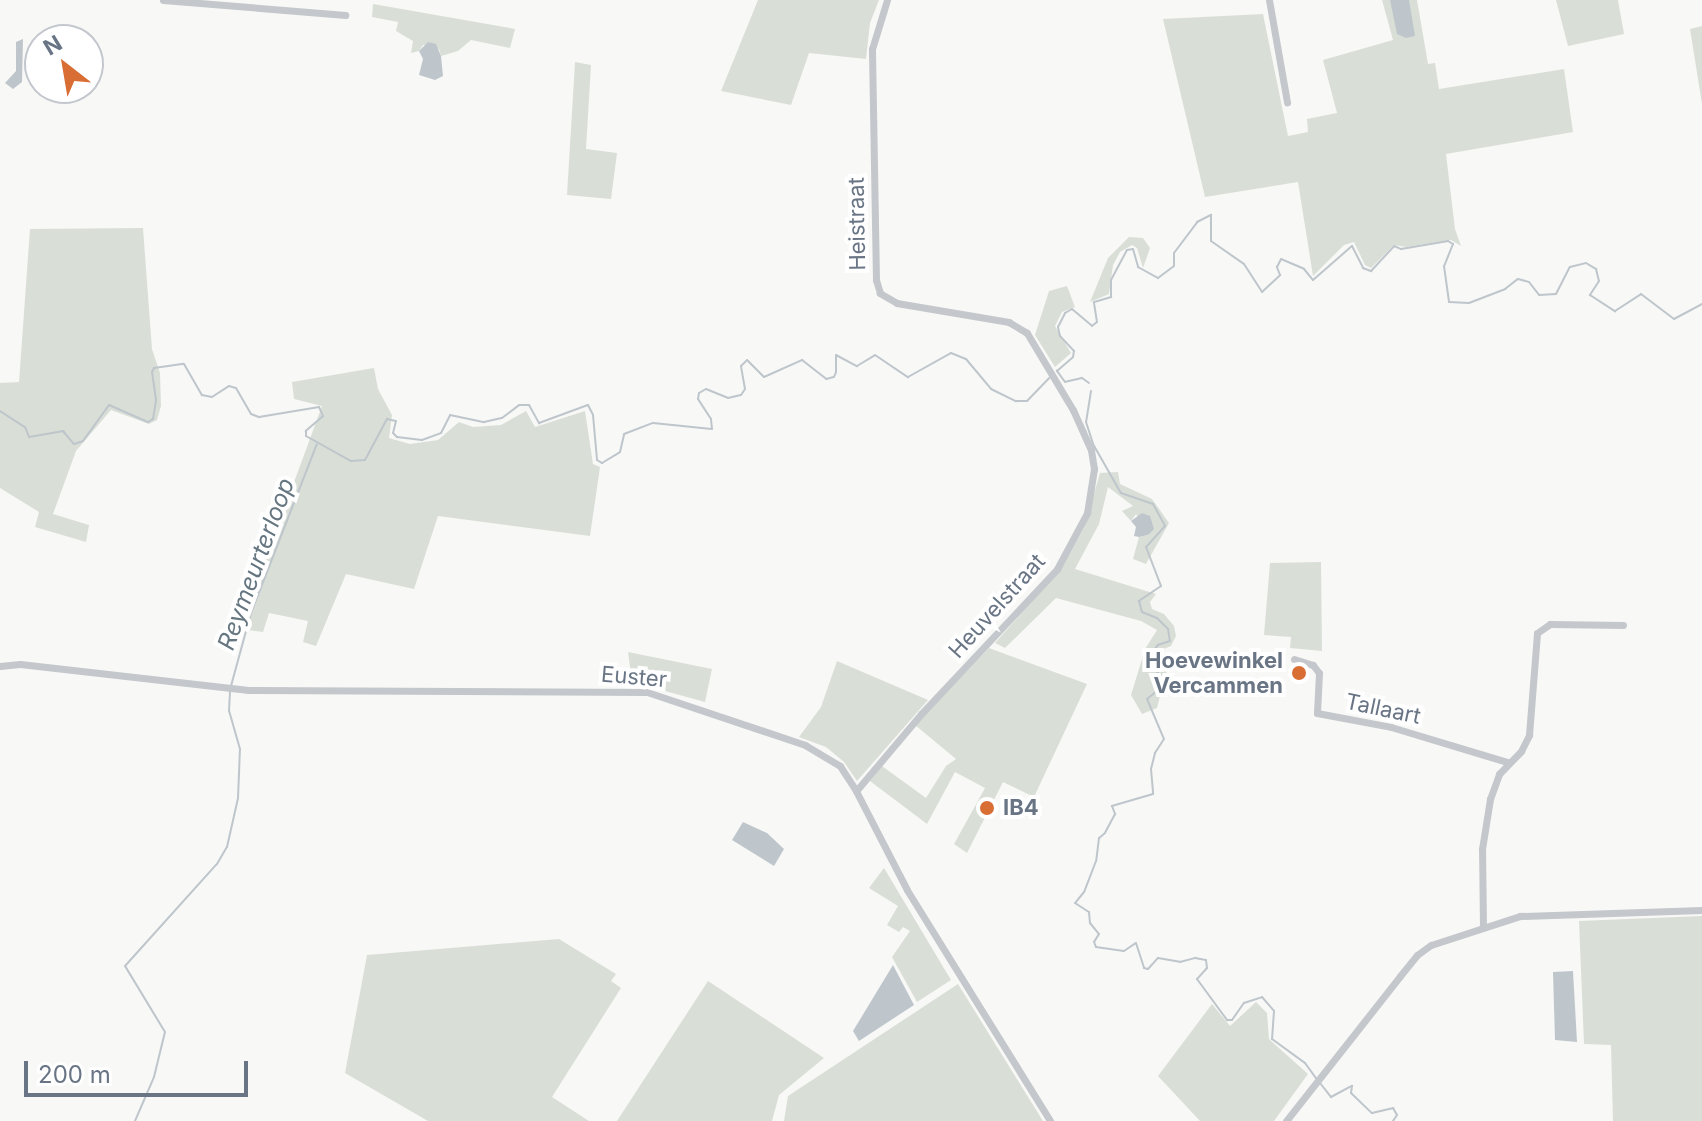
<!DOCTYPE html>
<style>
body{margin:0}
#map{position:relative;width:1702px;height:1121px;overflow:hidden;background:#f8f8f6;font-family:Inter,sans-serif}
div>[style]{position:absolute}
.green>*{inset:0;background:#d9dfd7}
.water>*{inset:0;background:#bec6cc}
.stream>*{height:2px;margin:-1px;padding:0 1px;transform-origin:1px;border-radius:1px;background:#bec6cc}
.street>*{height:7px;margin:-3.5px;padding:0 3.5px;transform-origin:3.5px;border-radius:3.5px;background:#c4c7cb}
.dots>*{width:22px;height:22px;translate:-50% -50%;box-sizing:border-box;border:4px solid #fff;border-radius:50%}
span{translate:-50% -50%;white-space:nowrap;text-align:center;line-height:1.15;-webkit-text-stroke:8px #fff;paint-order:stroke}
.street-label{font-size:22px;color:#697585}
.poi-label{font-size:22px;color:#697585;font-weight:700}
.right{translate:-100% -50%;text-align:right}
.left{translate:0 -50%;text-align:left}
.water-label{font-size:24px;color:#657680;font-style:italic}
.north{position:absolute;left:24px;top:24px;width:80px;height:80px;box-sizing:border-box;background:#fff;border:2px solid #c3c8ce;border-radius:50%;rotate:329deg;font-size:22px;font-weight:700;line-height:32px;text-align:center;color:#697585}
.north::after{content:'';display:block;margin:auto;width:28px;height:36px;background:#d96e35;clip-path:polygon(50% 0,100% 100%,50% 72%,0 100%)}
.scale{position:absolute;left:24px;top:1061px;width:224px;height:36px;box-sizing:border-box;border:4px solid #697585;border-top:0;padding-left:10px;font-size:24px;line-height:28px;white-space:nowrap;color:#697585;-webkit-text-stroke:6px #fff;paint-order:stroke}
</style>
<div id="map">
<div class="green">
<i style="clip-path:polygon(758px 0,879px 0,870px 23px,866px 59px,809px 53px,791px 105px,721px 91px)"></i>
<i style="clip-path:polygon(1382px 0,1417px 0,1428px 64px,1435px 63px,1439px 89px,1564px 69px,1573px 132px,1446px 154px,1455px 229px,1461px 246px,1451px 240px,1406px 247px,1394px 245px,1371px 268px,1365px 265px,1354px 242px,1344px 245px,1313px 276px,1298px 182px,1205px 197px,1163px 19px,1263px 14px,1288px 136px,1308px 132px,1307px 119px,1337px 113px,1323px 60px,1393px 40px)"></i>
<i style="clip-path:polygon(1556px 0,1618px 0,1624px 34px,1568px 46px)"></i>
<i style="clip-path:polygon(373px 4px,515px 29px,510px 48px,471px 40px,458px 51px,441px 56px,439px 49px,423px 45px,419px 51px,411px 53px,413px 41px,396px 31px,398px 22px,372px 17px)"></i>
<i style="clip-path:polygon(1702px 26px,1702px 104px,1690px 29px)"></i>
<i style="clip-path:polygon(575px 62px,591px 65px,586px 149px,617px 153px,611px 199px,567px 195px)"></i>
<i style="clip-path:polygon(143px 228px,152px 349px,160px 373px,161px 406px,157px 420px,149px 424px,111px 410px,76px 451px,53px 514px,89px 525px,86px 542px,35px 527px,39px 512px,0 488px,0 383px,19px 382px,30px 229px)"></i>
<i style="clip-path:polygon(1129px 237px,1143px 238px,1150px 248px,1143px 268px,1137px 248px,1132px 245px,1120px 252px,1113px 265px,1109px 294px,1090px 302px,1108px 258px)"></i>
<i style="clip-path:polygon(1067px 286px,1075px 307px,1062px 312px,1055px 326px,1071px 353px,1055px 367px,1035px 335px,1049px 291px)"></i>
<i style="clip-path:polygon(374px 368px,378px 389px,392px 415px,389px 438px,410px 444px,438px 440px,459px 422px,473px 427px,501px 425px,526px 411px,535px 427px,585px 411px,593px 464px,600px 467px,590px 536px,438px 516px,414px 589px,346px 574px,316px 646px,303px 642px,308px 621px,269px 613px,263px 632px,240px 629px,322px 406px,294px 399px,292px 382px)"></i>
<i style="clip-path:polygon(1118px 472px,1120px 484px,1152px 499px,1169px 523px,1146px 564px,1133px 559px,1139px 537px,1149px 535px,1136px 514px,1131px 521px,1122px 511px,1133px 506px,1108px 487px,1099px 524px,1075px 569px,1156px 594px,1150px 602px,1152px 609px,1164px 614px,1174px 626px,1176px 636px,1171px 646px,1159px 651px,1156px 657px,1161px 668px,1172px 677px,1171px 686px,1160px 696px,1157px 708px,1142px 714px,1131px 695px,1145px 649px,1157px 630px,1141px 621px,1056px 598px,1005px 648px,995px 643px,1063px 566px,1084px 528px,1100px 473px)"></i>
<i style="clip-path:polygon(1321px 562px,1322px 651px,1290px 648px,1291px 637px,1264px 635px,1270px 563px)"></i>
<i style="clip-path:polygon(989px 648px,1087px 684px,1034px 797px,1003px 782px,967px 853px,954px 844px,985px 788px,955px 772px,927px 824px,870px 781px,882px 766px,926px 798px,946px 766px,956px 759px,915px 725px)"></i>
<i style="clip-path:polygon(628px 652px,712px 669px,705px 702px,632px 682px)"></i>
<i style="clip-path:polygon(837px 661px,928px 700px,857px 781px,844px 762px,826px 747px,799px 737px,821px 707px)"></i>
<i style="clip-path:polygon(884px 868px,951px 980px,917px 1002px,892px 957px,910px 931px,903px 927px,899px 932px,887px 925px,898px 906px,869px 888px)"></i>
<i style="clip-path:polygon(1702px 916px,1702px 1121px,1613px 1121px,1611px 1045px,1584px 1044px,1579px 921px)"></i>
<i style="clip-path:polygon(559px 939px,616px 974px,611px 981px,621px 988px,552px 1097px,589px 1121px,428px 1121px,345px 1073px,367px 955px)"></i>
<i style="clip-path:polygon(708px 981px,824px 1058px,779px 1095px,772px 1121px,617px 1121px)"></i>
<i style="clip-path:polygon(958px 984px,1043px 1121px,784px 1121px,788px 1096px)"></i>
<i style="clip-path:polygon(1256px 1002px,1267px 1013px,1269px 1039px,1308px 1074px,1274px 1121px,1200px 1121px,1158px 1076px,1212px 1004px,1230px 1026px)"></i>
</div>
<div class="water">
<i style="clip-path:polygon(1390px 0,1409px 0,1415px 36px,1406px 38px,1397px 34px)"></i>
<i style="clip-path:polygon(23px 39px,22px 82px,13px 89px,5px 83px,16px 71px,16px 42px)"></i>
<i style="clip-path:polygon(428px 42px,436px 44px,441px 56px,443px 76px,435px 80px,419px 75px,423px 59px,419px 51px)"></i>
<i style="clip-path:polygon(1142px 513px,1150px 516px,1154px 529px,1148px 535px,1139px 537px,1134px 536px,1136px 527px,1131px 521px)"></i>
<i style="clip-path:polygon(743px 822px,767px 833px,784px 849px,774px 866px,732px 840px)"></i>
<i style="clip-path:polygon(893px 965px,914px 1005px,859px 1041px,853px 1031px)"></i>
<i style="clip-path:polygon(1573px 971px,1577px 1042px,1555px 1040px,1553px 972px)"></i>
</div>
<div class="stream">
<i style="left:1089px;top:383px;width:9px;rotate:-144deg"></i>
<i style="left:1082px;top:378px;width:17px;rotate:167deg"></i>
<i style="left:1065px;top:382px;width:14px;rotate:-126deg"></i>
<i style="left:1057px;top:371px;width:21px;rotate:-41deg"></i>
<i style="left:1073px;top:357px;width:6px;rotate:-81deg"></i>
<i style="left:1074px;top:351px;width:21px;rotate:-133deg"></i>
<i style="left:1060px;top:336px;width:9px;rotate:-103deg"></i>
<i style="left:1058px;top:327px;width:16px;rotate:-63deg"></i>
<i style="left:1065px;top:313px;width:8px;rotate:-30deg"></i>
<i style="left:1072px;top:309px;width:26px;rotate:40deg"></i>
<i style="left:1092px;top:326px;width:6px;rotate:-39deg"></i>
<i style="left:1097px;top:322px;width:20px;rotate:-99deg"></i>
<i style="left:1094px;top:302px;width:18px;rotate:-16deg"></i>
<i style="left:1111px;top:297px;width:17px;rotate:-90deg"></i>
<i style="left:1111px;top:280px;width:34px;rotate:-62deg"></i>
<i style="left:1127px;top:250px;width:6px;rotate:-9deg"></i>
<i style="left:1133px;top:249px;width:19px;rotate:74deg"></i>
<i style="left:1138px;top:267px;width:23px;rotate:29deg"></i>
<i style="left:1158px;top:278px;width:20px;rotate:-37deg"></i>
<i style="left:1174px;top:266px;width:13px;rotate:-90deg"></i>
<i style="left:1174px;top:253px;width:39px;rotate:-53deg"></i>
<i style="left:1197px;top:222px;width:16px;rotate:-27deg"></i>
<i style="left:1211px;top:215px;width:26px;rotate:90deg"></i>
<i style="left:1211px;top:241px;width:40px;rotate:34.9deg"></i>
<i style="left:1244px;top:264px;width:33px;rotate:57deg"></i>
<i style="left:1262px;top:292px;width:25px;rotate:-43deg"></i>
<i style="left:1280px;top:275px;width:9px;rotate:-111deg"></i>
<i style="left:1277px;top:267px;width:9px;rotate:-63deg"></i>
<i style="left:1281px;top:259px;width:25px;rotate:23deg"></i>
<i style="left:1304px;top:269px;width:14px;rotate:51deg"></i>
<i style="left:1313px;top:280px;width:52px;rotate:-41.1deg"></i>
<i style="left:1352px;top:246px;width:25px;rotate:63deg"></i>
<i style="left:1363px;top:268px;width:9px;rotate:21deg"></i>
<i style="left:1371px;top:271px;width:34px;rotate:-47deg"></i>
<i style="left:1394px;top:246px;width:8px;rotate:23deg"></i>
<i style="left:1401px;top:249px;width:48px;rotate:-9.7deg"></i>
<i style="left:1448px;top:241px;width:6px;rotate:31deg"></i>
<i style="left:1453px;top:244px;width:24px;rotate:112deg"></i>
<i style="left:1444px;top:266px;width:36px;rotate:82deg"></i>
<i style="left:1449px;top:302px;width:20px;rotate:3deg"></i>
<i style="left:1469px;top:303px;width:39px;rotate:-21deg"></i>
<i style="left:1505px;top:289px;width:16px;rotate:-38deg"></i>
<i style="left:1518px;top:279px;width:11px;rotate:15deg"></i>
<i style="left:1529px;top:282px;width:16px;rotate:52deg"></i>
<i style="left:1539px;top:295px;width:17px;rotate:-3deg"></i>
<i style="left:1556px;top:294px;width:30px;rotate:-63deg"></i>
<i style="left:1570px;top:267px;width:16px;rotate:-14deg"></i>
<i style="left:1586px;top:263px;width:12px;rotate:31deg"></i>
<i style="left:1596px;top:269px;width:12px;rotate:76deg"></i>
<i style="left:1599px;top:281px;width:17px;rotate:123deg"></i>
<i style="left:1590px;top:295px;width:30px;rotate:33deg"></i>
<i style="left:1615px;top:311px;width:31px;rotate:-33deg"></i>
<i style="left:1641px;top:294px;width:41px;rotate:37.1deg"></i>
<i style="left:1674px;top:319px;width:32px;rotate:-28deg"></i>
<i style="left:1091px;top:391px;width:31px;rotate:99deg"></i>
<i style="left:1086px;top:422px;width:23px;rotate:72deg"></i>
<i style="left:1093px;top:444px;width:56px;rotate:60.3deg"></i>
<i style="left:1121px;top:493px;width:34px;rotate:19deg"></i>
<i style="left:1153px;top:504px;width:25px;rotate:61deg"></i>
<i style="left:1165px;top:526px;width:28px;rotate:132deg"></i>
<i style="left:1146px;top:547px;width:42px;rotate:69deg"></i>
<i style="left:1161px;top:586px;width:27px;rotate:146deg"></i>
<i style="left:1139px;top:601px;width:11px;rotate:75deg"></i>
<i style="left:1142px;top:612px;width:16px;rotate:22deg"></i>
<i style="left:1157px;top:618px;width:16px;rotate:45deg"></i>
<i style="left:1168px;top:629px;width:12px;rotate:81deg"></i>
<i style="left:1170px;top:641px;width:13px;rotate:162deg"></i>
<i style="left:1158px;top:645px;width:13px;rotate:129deg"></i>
<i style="left:1150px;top:655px;width:18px;rotate:68deg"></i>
<i style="left:1157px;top:672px;width:15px;rotate:42deg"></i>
<i style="left:1168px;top:682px;width:27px;rotate:141deg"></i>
<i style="left:1147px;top:699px;width:43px;rotate:67deg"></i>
<i style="left:1164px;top:739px;width:17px;rotate:123deg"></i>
<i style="left:1155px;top:753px;width:16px;rotate:104deg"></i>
<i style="left:1151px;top:769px;width:25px;rotate:85deg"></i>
<i style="left:1153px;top:794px;width:43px;rotate:163.7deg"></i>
<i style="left:1112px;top:806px;width:9px;rotate:69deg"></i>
<i style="left:1115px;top:814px;width:21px;rotate:118deg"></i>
<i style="left:1105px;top:833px;width:8px;rotate:140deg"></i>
<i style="left:1099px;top:838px;width:23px;rotate:97deg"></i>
<i style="left:1096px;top:861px;width:33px;rotate:111deg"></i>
<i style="left:1084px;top:892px;width:14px;rotate:129deg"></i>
<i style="left:1075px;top:903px;width:17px;rotate:33deg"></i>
<i style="left:1089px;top:912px;width:11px;rotate:85deg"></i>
<i style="left:1090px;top:923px;width:14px;rotate:51deg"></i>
<i style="left:1099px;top:934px;width:9px;rotate:122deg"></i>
<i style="left:1094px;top:942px;width:5px;rotate:68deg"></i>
<i style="left:1096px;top:947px;width:28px;rotate:8deg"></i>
<i style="left:1124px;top:951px;width:14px;rotate:-34deg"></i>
<i style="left:1136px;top:943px;width:26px;rotate:72deg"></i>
<i style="left:1144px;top:968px;width:4px;rotate:14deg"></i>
<i style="left:1148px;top:969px;width:15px;rotate:-48deg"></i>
<i style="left:1158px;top:958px;width:22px;rotate:10deg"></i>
<i style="left:1180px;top:962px;width:16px;rotate:-15deg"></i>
<i style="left:1195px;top:958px;width:11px;rotate:10deg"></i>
<i style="left:1206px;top:960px;width:8px;rotate:83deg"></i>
<i style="left:1207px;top:968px;width:15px;rotate:132deg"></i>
<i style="left:1197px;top:979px;width:51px;rotate:53.8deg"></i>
<i style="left:1227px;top:1020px;width:5px"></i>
<i style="left:1232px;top:1020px;width:21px;rotate:-55deg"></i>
<i style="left:1244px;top:1003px;width:19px;rotate:-18deg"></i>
<i style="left:1262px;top:997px;width:18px;rotate:49deg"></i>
<i style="left:1274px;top:1011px;width:28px;rotate:94deg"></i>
<i style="left:1272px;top:1039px;width:41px;rotate:36deg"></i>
<i style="left:1305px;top:1063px;width:19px;rotate:54deg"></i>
<i style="left:0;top:411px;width:30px;rotate:33deg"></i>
<i style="left:25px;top:427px;width:11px;rotate:68deg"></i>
<i style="left:29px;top:437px;width:35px;rotate:-10deg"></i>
<i style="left:63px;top:431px;width:17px;rotate:50deg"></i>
<i style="left:74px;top:444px;width:9px;rotate:-18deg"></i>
<i style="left:83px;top:441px;width:44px;rotate:-54.2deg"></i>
<i style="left:109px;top:405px;width:43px;rotate:23.6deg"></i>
<i style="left:148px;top:422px;width:6px;rotate:-31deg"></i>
<i style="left:153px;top:419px;width:19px;rotate:-81deg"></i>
<i style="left:156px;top:400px;width:28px;rotate:-98deg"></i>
<i style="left:152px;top:372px;width:4px;rotate:-63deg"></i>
<i style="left:154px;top:368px;width:30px;rotate:-8deg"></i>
<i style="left:184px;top:364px;width:36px;rotate:60deg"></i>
<i style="left:202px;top:395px;width:10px;rotate:11deg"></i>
<i style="left:212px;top:397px;width:20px;rotate:-33deg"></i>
<i style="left:229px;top:386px;width:7px;rotate:16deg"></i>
<i style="left:236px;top:388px;width:30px;rotate:60deg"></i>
<i style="left:251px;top:414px;width:9px;rotate:21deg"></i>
<i style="left:259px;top:417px;width:61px;rotate:-9.5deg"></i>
<i style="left:319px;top:407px;width:10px;rotate:66deg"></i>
<i style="left:323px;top:416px;width:23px;rotate:139deg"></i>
<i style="left:306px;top:431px;width:5px;rotate:90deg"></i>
<i style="left:306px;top:436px;width:51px;rotate:29.1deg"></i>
<i style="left:351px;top:461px;width:14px;rotate:-4deg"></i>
<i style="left:365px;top:460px;width:47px;rotate:-61.8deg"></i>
<i style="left:387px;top:419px;width:9px;rotate:13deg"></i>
<i style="left:396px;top:421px;width:12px;rotate:104deg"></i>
<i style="left:393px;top:433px;width:6px;rotate:45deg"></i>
<i style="left:397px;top:437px;width:25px;rotate:7deg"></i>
<i style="left:422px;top:440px;width:20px;rotate:-20deg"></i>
<i style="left:441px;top:433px;width:20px;rotate:-63deg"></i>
<i style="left:450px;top:415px;width:35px;rotate:12deg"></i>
<i style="left:484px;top:422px;width:18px;rotate:-13deg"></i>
<i style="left:502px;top:418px;width:21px;rotate:-37deg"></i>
<i style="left:519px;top:405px;width:10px"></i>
<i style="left:529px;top:405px;width:21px;rotate:61deg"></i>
<i style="left:539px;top:423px;width:52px;rotate:-20.2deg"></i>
<i style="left:588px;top:405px;width:11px;rotate:63deg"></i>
<i style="left:593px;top:415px;width:45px;rotate:84.9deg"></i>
<i style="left:597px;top:460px;width:6px;rotate:31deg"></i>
<i style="left:602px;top:463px;width:21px;rotate:-31deg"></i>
<i style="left:620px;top:452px;width:18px;rotate:-77deg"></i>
<i style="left:624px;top:434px;width:31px;rotate:-21deg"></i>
<i style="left:653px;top:423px;width:59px;rotate:5.8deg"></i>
<i style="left:712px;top:429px;width:10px;rotate:-96deg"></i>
<i style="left:711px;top:419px;width:24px;rotate:-123deg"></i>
<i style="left:698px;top:399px;width:6px;rotate:-81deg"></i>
<i style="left:699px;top:393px;width:8px;rotate:-30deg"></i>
<i style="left:706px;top:389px;width:24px;rotate:22deg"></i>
<i style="left:728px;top:398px;width:13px;rotate:-13deg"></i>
<i style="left:741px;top:395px;width:7px;rotate:-56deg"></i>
<i style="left:745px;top:389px;width:23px;rotate:-100deg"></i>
<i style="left:741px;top:366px;width:8px;rotate:-45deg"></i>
<i style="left:747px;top:360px;width:24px;rotate:45deg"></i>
<i style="left:764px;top:377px;width:42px;rotate:-24.1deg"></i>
<i style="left:802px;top:360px;width:31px;rotate:38deg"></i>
<i style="left:826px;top:379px;width:8px;rotate:-14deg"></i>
<i style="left:834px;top:377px;width:5px;rotate:-68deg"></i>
<i style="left:836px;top:372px;width:17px;rotate:-90deg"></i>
<i style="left:836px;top:355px;width:24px;rotate:28deg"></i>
<i style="left:857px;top:366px;width:21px;rotate:-31deg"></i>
<i style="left:875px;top:355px;width:40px;rotate:34deg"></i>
<i style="left:908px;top:377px;width:49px;rotate:-29.2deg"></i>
<i style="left:951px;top:353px;width:16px;rotate:22deg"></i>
<i style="left:966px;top:359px;width:39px;rotate:50deg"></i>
<i style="left:991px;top:389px;width:28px;rotate:26deg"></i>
<i style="left:1016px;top:401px;width:11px"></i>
<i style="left:1027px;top:401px;width:32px;rotate:-46deg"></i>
<i style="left:231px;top:686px;width:76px;rotate:-74.7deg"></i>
<i style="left:251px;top:613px;width:181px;rotate:-68.7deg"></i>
<i style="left:1320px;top:1083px;width:18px;rotate:52deg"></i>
<i style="left:1331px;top:1097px;width:24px;rotate:-28deg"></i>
<i style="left:1352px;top:1086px;width:7px;rotate:98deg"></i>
<i style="left:1351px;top:1093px;width:29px;rotate:44deg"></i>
<i style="left:1372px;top:1113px;width:22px;rotate:-13deg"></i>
<i style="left:1393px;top:1108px;width:8px;rotate:60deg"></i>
<i style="left:1397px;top:1115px;width:7px;rotate:124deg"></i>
<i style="left:135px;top:1121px;width:48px;rotate:-66.6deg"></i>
<i style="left:154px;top:1077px;width:46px;rotate:-76.3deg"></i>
<i style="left:165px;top:1032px;width:77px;rotate:-121.2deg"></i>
<i style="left:125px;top:966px;width:137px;rotate:-48deg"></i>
<i style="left:217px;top:864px;width:20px;rotate:-60deg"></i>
<i style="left:227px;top:847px;width:50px;rotate:-77.3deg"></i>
<i style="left:238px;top:798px;width:49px;rotate:-87.7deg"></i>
<i style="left:240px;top:749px;width:40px;rotate:-106deg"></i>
<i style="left:229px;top:711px;width:19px;rotate:-87deg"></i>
</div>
<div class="street">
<i style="left:163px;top:0;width:183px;rotate:4.7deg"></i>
<i style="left:1269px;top:0;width:104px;rotate:80deg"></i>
<i style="left:1294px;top:659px;width:20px;rotate:18deg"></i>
<i style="left:1313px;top:665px;width:10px;rotate:53deg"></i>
<i style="left:1319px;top:673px;width:40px;rotate:92.9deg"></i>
<i style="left:1317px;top:713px;width:75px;rotate:10.7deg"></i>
<i style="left:1391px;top:727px;width:121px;rotate:16.8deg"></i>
<i style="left:0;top:666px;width:20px;rotate:-6deg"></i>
<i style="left:20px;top:664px;width:230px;rotate:6.5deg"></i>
<i style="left:249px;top:690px;width:398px;rotate:0.3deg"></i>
<i style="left:647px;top:692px;width:167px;rotate:18.5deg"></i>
<i style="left:805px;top:745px;width:41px;rotate:31deg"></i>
<i style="left:840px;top:766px;width:30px;rotate:57deg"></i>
<i style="left:856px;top:791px;width:111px;rotate:62.7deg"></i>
<i style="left:907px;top:890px;width:272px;rotate:58.2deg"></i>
<i style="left:856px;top:791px;width:101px;rotate:-49.8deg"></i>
<i style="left:921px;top:714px;width:199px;rotate:-46.8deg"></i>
<i style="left:1057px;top:569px;width:64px;rotate:-61.8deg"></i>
<i style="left:1087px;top:513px;width:45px;rotate:-81deg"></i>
<i style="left:1094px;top:469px;width:19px;rotate:-99deg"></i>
<i style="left:1091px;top:450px;width:44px;rotate:-114.2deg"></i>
<i style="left:1073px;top:410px;width:90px;rotate:-120.9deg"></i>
<i style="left:1027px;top:333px;width:21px;rotate:-149deg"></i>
<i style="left:1009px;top:322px;width:114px;rotate:-170.4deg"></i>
<i style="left:897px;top:303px;width:20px;rotate:-150deg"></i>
<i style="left:880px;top:293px;width:14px;rotate:-107deg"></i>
<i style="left:876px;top:280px;width:231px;rotate:-91deg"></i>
<i style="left:872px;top:49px;width:51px;rotate:-73deg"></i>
<i style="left:1483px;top:927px;width:78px;rotate:-90.7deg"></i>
<i style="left:1482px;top:849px;width:51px;rotate:-80.9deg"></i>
<i style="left:1490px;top:799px;width:27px;rotate:-70deg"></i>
<i style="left:1499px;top:774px;width:32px;rotate:-46deg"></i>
<i style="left:1521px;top:751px;width:18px;rotate:-63deg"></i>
<i style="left:1529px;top:735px;width:102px;rotate:-85.5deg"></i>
<i style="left:1537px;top:633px;width:16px;rotate:-35deg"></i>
<i style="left:1550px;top:624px;width:73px;rotate:0.8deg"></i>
<i style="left:1286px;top:1121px;width:184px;rotate:-51.8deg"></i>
<i style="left:1400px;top:976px;width:27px;rotate:-51deg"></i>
<i style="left:1417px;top:955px;width:17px;rotate:-36deg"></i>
<i style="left:1431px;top:945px;width:94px;rotate:-18deg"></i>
<i style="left:1520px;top:916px;width:182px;rotate:-1.9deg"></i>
</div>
<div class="dots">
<i style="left:1299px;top:673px;background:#d96e35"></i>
<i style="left:987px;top:808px;background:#d96e35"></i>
</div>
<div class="street-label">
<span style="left:857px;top:224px;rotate:-91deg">Heistraat</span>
<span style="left:997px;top:606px;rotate:-48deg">Heuvelstraat</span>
<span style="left:634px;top:677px;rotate:5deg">Euster</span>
<span style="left:1383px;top:709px;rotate:12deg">Tallaart</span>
</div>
<div class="poi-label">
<span class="right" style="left:1283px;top:673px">Hoevewinkel<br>Vercammen</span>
<span class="left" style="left:1003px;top:808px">IB4</span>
</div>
<div class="water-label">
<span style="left:256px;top:564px;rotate:-70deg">Reymeurterloop</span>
</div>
<div class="north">N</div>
<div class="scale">200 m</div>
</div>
